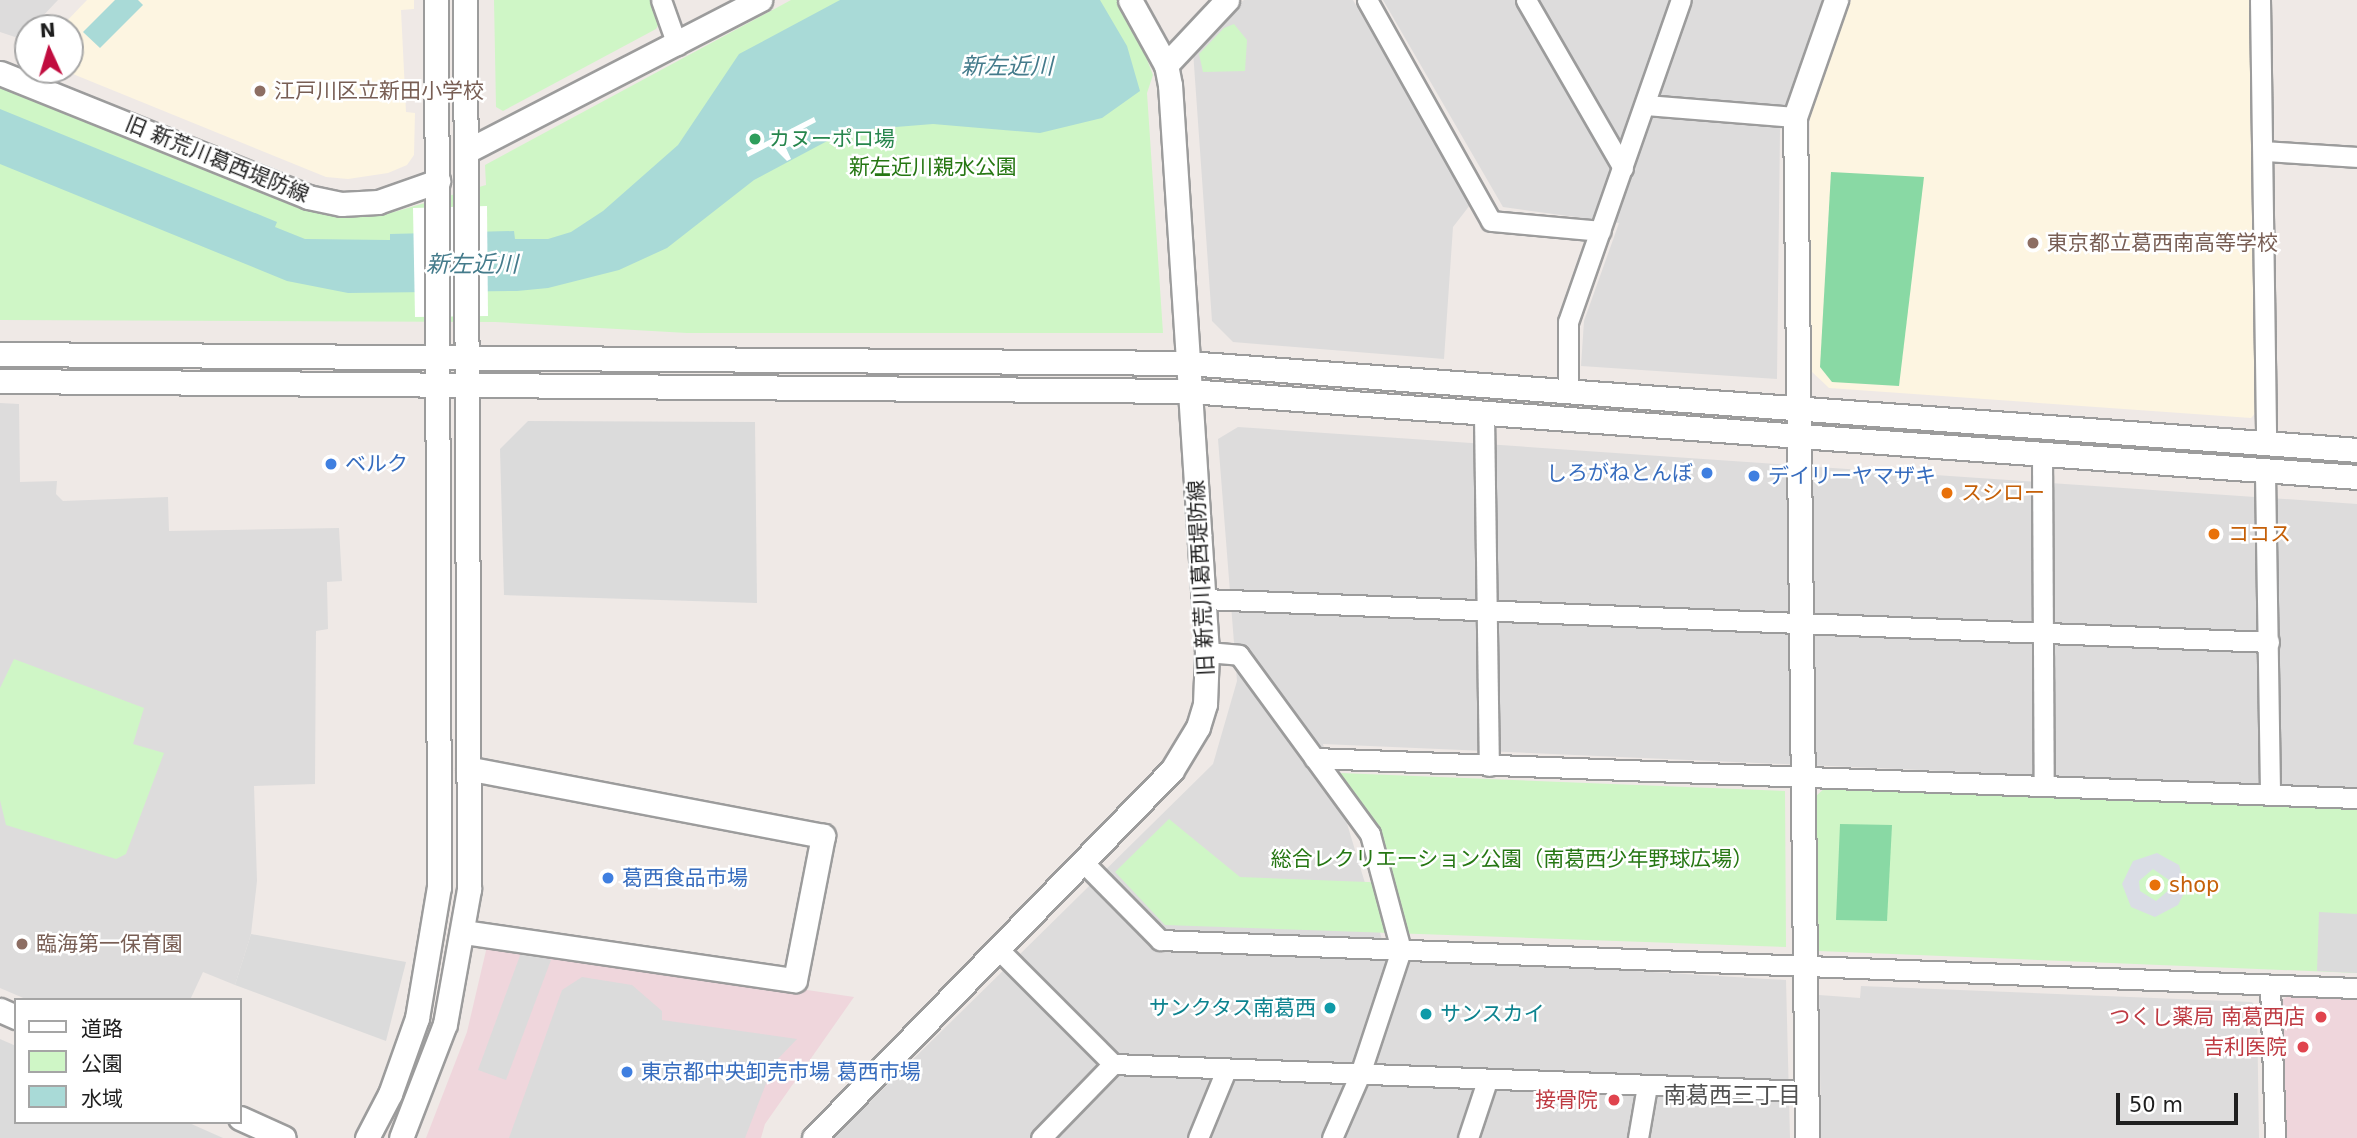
<!DOCTYPE html>
<meta charset="utf-8">
<style>
body{margin:0}
#map{position:relative;width:2357px;height:1138px;overflow:hidden;background:#efe9e6;font-family:"DejaVu Sans","Noto Sans JP",sans-serif}
div>[style]{position:absolute}
.residential>*{inset:0;background:#dddcdc}
.commercial>*{inset:0;background:#efd6dc}
.education>*{inset:0;background:#fdf5e1}
.park>*{inset:0;background:#cff6c6}
.pitch>*{inset:0;background:#89d9a4}
.parking>*{inset:0;background:#dbdbdb}
.plaza>*{inset:0;background:#dadde5}
.water>*{inset:0;background:#a9dad7}
.pier>*{inset:0;background:#fff}
.roads{filter:drop-shadow(2px 0 #9c9c9c) drop-shadow(-2px 0 #9c9c9c) drop-shadow(0 2px #9c9c9c) drop-shadow(0 -2px #9c9c9c)}
.minor>*{height:19px;margin:-9.5px;padding:0 9.5px;transform-origin:9.5px;border-radius:9.5px;background:#fff}
.tertiary>*{height:23px;margin:-11.5px;padding:0 11.5px;transform-origin:11.5px;border-radius:11.5px;background:#fff}
.dots>*{width:19px;height:19px;translate:-50% -50%;box-sizing:border-box;border:4px solid #fff;border-radius:50%}
span{translate:-50% -50%;white-space:nowrap;text-align:center;line-height:1.15;-webkit-text-stroke:5px #fff;paint-order:stroke}
.education-label{font-size:21px;color:#785e54}
.left{translate:0 -50%;text-align:left}
.leisure-label{font-size:21px;color:#27864d}
.street-label{font-size:21px;color:#1f1f1f}
.park-label{font-size:21px;color:#267713}
.shop-label{font-size:21px;color:#366cbe}
.right{translate:-100% -50%;text-align:right}
.food-label{font-size:21px;color:#c56008}
.culture-label{font-size:21px;color:#0d838f}
.health-label{font-size:21px;color:#be3a42}
.water-label{font-size:23px;color:#447b8b;font-style:italic}
.neighbourhood-label{font-size:23px;color:#525252}
.legend{position:absolute;left:14px;top:998px;width:228px;height:126px;box-sizing:border-box;background:#fff;border:2px solid #a5a5a5;margin:0;padding:9px 12px;list-style:none;font-size:21px;color:#1f1f1f}
.legend li{display:flex;align-items:center;gap:14px;height:35px}
.legend b{width:35px;border:2px solid #a5a5a5}
.north{position:absolute;left:14px;top:14px;width:70px;height:70px;box-sizing:border-box;background:#fff;border:2px solid #a5a5a5;border-radius:50%;rotate:356deg;font-size:19px;font-weight:700;line-height:28px;text-align:center;color:#1f1f1f}
.north::after{content:'';display:block;margin:auto;width:24px;height:32px;background:#c10d3f;clip-path:polygon(50% 0,100% 100%,50% 72%,0 100%)}
.scale{position:absolute;left:2116px;top:1093px;width:122px;height:32px;box-sizing:border-box;border:4px solid #1f1f1f;border-top:0;padding-left:9px;font-size:21px;line-height:24px;white-space:nowrap;color:#1f1f1f;-webkit-text-stroke:5px #fff;paint-order:stroke}
</style>
<div id="map">
<div class="residential">
<i style="clip-path:polygon(0 0,58px 0,21px 39px,0 32px)"></i>
<i style="clip-path:polygon(1244px 0,1353px 0,1470px 205px,1453px 227px,1444px 359px,1233px 342px,1212px 321px,1193px 51px,1227px 12px)"></i>
<i style="clip-path:polygon(1383px 0,1825px 0,1780px 130px,1777px 379px,1581px 366px,1584px 321px,1619px 223px,1503px 207px)"></i>
<i style="clip-path:polygon(0 403px,19px 404px,20px 482px,57px 481px,56px 494px,63px 501px,168px 497px,169px 531px,339px 528px,342px 581px,327px 582px,328px 629px,316px 631px,315px 784px,254px 786px,257px 881px,251px 934px,235px 985px,203px 972px,190px 1000px,28px 1000px,0 988px)"></i>
<i style="clip-path:polygon(1238px 427px,2357px 504px,2357px 789px,1323px 744px,1387px 956px,1786px 980px,1790px 1138px,833px 1138px,1213px 764px,1237px 681px,1218px 439px)"></i>
<i style="clip-path:polygon(1861px 986px,2252px 1002px,2257px 1008px,2259px 1138px,1821px 1138px,1819px 995px,1860px 998px)"></i>
</div>
<div class="commercial">
<i style="clip-path:polygon(488px 942px,854px 997px,765px 1124px,761px 1138px,426px 1138px,467px 1032px)"></i>
<i style="clip-path:polygon(2288px 996px,2357px 999px,2357px 1138px,2284px 1138px,2282px 1000px)"></i>
</div>
<div class="education">
<i style="clip-path:polygon(87px 0,414px 0,414px 9px,401px 10px,406px 112px,415px 113px,414px 155px,407px 165px,388px 173px,348px 179px,326px 177px,63px 70px,70px 70px,70px 28px,60px 28px)"></i>
<i style="clip-path:polygon(1851px 0,2252px 0,2258px 410px,2251px 418px,1829px 388px,1810px 370px,1810px 116px)"></i>
</div>
<div class="park">
<i style="clip-path:polygon(494px 0,653px 0,661px 21px,656px 29px,503px 111px,496px 107px)"></i>
<i style="clip-path:polygon(791px 0,1124px 0,1153px 75px,1147px 93px,1163px 333px,687px 333px,495px 322px,0 320px,0 84px,304px 208px,340px 216px,394px 212px,486px 185px,485px 165px)"></i>
<i style="clip-path:polygon(1234px 24px,1247px 40px,1245px 71px,1203px 72px,1199px 54px,1224px 28px)"></i>
<i style="clip-path:polygon(14px 659px,144px 708px,133px 744px,164px 753px,126px 854px,116px 859px,6px 825px,0 800px,0 688px)"></i>
<i style="clip-path:polygon(1340px 773px,1785px 791px,1786px 947px,1165px 925px,1115px 872px,1169px 819px,1240px 877px,1394px 883px,1380px 828px)"></i>
<i style="clip-path:polygon(1827px 786px,2357px 808px,2357px 973px,1819px 951px,1815px 797px)"></i>
</div>
<div class="pitch">
<i style="clip-path:polygon(1831px 172px,1924px 177px,1899px 386px,1832px 382px,1820px 367px)"></i>
<i style="clip-path:polygon(1840px 824px,1892px 825px,1887px 921px,1836px 920px)"></i>
</div>
<div class="parking">
<i style="clip-path:polygon(528px 421px,755px 422px,757px 603px,504px 595px,500px 449px)"></i>
<i style="clip-path:polygon(2319px 912px,2357px 914px,2357px 973px,2317px 971px)"></i>
<i style="clip-path:polygon(251px 934px,406px 962px,386px 1041px,235px 985px)"></i>
<i style="clip-path:polygon(522px 950px,551px 960px,506px 1080px,478px 1070px)"></i>
<i style="clip-path:polygon(582px 977px,632px 985px,662px 1011px,662px 1020px,797px 1039px,774px 1063px,745px 1138px,509px 1138px,562px 990px)"></i>
<i style="clip-path:polygon(0 1039px,16px 1046px,16px 1122px,187px 1122px,223px 1138px,0 1138px)"></i>
</div>
<div class="plaza">
<i style="clip-path:polygon(evenodd,2157px 853px,2179px 865px,2186px 889px,2178px 905px,2155px 917px,2131px 907px,2122px 884px,2133px 861px,2157px 853px,2153px 869px,2169px 880px,2170px 889px,2156px 901px,2140px 891px,2139px 881px,2153px 869px)"></i>
</div>
<div class="water">
<i style="clip-path:polygon(115px 0,138px 0,143px 5px,100px 48px,83px 32px)"></i>
<i style="clip-path:polygon(840px 0,1100px 0,1127px 46px,1140px 91px,1102px 118px,1040px 133px,933px 124px,846px 131px,754px 180px,667px 248px,619px 270px,548px 288px,517px 291px,348px 293px,287px 281px,0 164px,0 109px,277px 222px,275px 227px,305px 239px,390px 240px,390px 234px,514px 231px,515px 239px,548px 239px,571px 232px,603px 211px,678px 145px,739px 54px)"></i>
</div>
<div class="pier">
<i style="clip-path:polygon(814px 117px,816px 122px,795px 133px,799px 142px,786px 148px,791px 159px,787px 161px,771px 145px,748px 157px,746px 152px)"></i>
<i style="clip-path:polygon(487px 206px,488px 316px,415px 317px,413px 208px)"></i>
</div>
<div class="roads">
<div class="minor">
<i style="left:661px;top:0;width:48px;rotate:70.4deg"></i>
<i style="left:1367px;top:0;width:253px;rotate:60.7deg"></i>
<i style="left:1491px;top:221px;width:110px;rotate:5.2deg"></i>
<i style="left:1526px;top:0;width:194px;rotate:60deg"></i>
<i style="left:2260px;top:0;width:444px;rotate:89.2deg"></i>
<i style="left:1646px;top:105px;width:149px;rotate:4.6deg"></i>
<i style="left:2264px;top:151px;width:93px;rotate:3.7deg"></i>
<i style="left:1568px;top:392px;width:70px;rotate:-90deg"></i>
<i style="left:1568px;top:322px;width:341px;rotate:-70.7deg"></i>
<i style="left:1484px;top:415px;width:351px;rotate:89.2deg"></i>
<i style="left:2042px;top:457px;width:329px;rotate:89.7deg"></i>
<i style="left:2265px;top:473px;width:322px;rotate:89.1deg"></i>
<i style="left:1204px;top:599px;width:1066px;rotate:2.31deg"></i>
<i style="left:1207px;top:652px;width:32px;rotate:5deg"></i>
<i style="left:1239px;top:655px;width:222px;rotate:53.8deg"></i>
<i style="left:1370px;top:834px;width:120px;rotate:75deg"></i>
<i style="left:1401px;top:950px;width:131px;rotate:108.3deg"></i>
<i style="left:1360px;top:1074px;width:70px;rotate:113.6deg"></i>
<i style="left:1314px;top:758px;width:1044px;rotate:2.2deg"></i>
<i style="left:1085px;top:864px;width:107px;rotate:45.4deg"></i>
<i style="left:1160px;top:940px;width:1198px;rotate:2.3deg"></i>
<i style="left:1000px;top:951px;width:160px;rotate:45deg"></i>
<i style="left:1113px;top:1064px;width:694px;rotate:2.23deg"></i>
<i style="left:2270px;top:985px;width:153px;rotate:88.1deg"></i>
<i style="left:1041px;top:1138px;width:103px;rotate:-45.8deg"></i>
<i style="left:1198px;top:1138px;width:74px;rotate:-67.6deg"></i>
<i style="left:1468px;top:1138px;width:60px;rotate:-71.6deg"></i>
<i style="left:1638px;top:1138px;width:53px;rotate:-80.2deg"></i>
</div>
<div class="tertiary">
<i style="left:1166px;top:65px;width:89px;rotate:-46.8deg"></i>
<i style="left:0;top:73px;width:332px;rotate:21.9deg"></i>
<i style="left:308px;top:197px;width:34px;rotate:12deg"></i>
<i style="left:341px;top:204px;width:37px;rotate:-3deg"></i>
<i style="left:378px;top:202px;width:64px;rotate:-19.3deg"></i>
<i style="left:467px;top:151px;width:330px;rotate:-27.3deg"></i>
<i style="left:0;top:354px;width:1187px;rotate:0.43deg"></i>
<i style="left:1187px;top:363px;width:1173px;rotate:4.25deg"></i>
<i style="left:0;top:381px;width:1189px;rotate:0.48deg"></i>
<i style="left:1189px;top:391px;width:1171px;rotate:4.21deg"></i>
<i style="left:464px;top:932px;width:334px;rotate:8.3deg"></i>
<i style="left:795px;top:980px;width:147px;rotate:-79deg"></i>
<i style="left:823px;top:836px;width:361px;rotate:-169.2deg"></i>
<i style="left:0;top:1010px;width:17px;rotate:24deg"></i>
<i style="left:240px;top:1118px;width:48px;rotate:24.4deg"></i>
<i style="left:367px;top:1138px;width:50px;rotate:-62.4deg"></i>
<i style="left:390px;top:1094px;width:81px;rotate:-70.4deg"></i>
<i style="left:417px;top:1018px;width:133px;rotate:-80.5deg"></i>
<i style="left:439px;top:887px;width:887px;rotate:-90.19deg"></i>
<i style="left:401px;top:1138px;width:122px;rotate:-68.9deg"></i>
<i style="left:445px;top:1024px;width:137px;rotate:-79.9deg"></i>
<i style="left:469px;top:889px;width:889px;rotate:-90.26deg"></i>
<i style="left:814px;top:1138px;width:513px;rotate:-45.79deg"></i>
<i style="left:1172px;top:770px;width:50px;rotate:-58.8deg"></i>
<i style="left:1198px;top:727px;width:24px;rotate:-73deg"></i>
<i style="left:1205px;top:704px;width:52px;rotate:-87.8deg"></i>
<i style="left:1207px;top:652px;width:568px;rotate:-93.73deg"></i>
<i style="left:1170px;top:85px;width:20px;rotate:-101deg"></i>
<i style="left:1166px;top:65px;width:74px;rotate:-119deg"></i>
<i style="left:1807px;top:1138px;width:1021px;rotate:-90.67deg"></i>
<i style="left:1795px;top:117px;width:124px;rotate:-70.7deg"></i>
</div>
</div>
<div class="dots">
<i style="left:260px;top:91px;background:#8d6e63"></i>
<i style="left:755px;top:139px;background:#2e9e5b"></i>
<i style="left:2033px;top:243px;background:#8d6e63"></i>
<i style="left:331px;top:464px;background:#3f7fe0"></i>
<i style="left:1707px;top:473px;background:#3f7fe0"></i>
<i style="left:1754px;top:476px;background:#3f7fe0"></i>
<i style="left:1947px;top:493px;background:#e8710a"></i>
<i style="left:2214px;top:534px;background:#e8710a"></i>
<i style="left:608px;top:878px;background:#3f7fe0"></i>
<i style="left:2155px;top:885px;background:#e8710a"></i>
<i style="left:22px;top:944px;background:#8d6e63"></i>
<i style="left:1330px;top:1008px;background:#0f9aa8"></i>
<i style="left:1426px;top:1014px;background:#0f9aa8"></i>
<i style="left:2321px;top:1017px;background:#e0444e"></i>
<i style="left:2303px;top:1047px;background:#e0444e"></i>
<i style="left:627px;top:1072px;background:#3f7fe0"></i>
<i style="left:1614px;top:1100px;background:#e0444e"></i>
</div>
<div class="education-label">
<span class="left" style="left:274px;top:91px">江戸川区立新田小学校</span>
<span class="left" style="left:2047px;top:243px">東京都立葛西南高等学校</span>
<span class="left" style="left:36px;top:944px">臨海第一保育園</span>
</div>
<div class="leisure-label">
<span class="left" style="left:769px;top:139px">カヌーポロ場</span>
</div>
<div class="street-label">
<span style="left:217px;top:159px;rotate:22deg">旧 新荒川葛西堤防線</span>
<span style="left:1201px;top:578px;rotate:-93deg">旧 新荒川葛西堤防線</span>
</div>
<div class="park-label">
<span style="left:933px;top:167px">新左近川親水公園</span>
<span style="left:1512px;top:859px">総合レクリエーション公園（南葛西少年野球広場）</span>
</div>
<div class="shop-label">
<span class="left" style="left:345px;top:464px">ベルク</span>
<span class="right" style="left:1693px;top:473px">しろがねとんぼ</span>
<span class="left" style="left:1768px;top:476px">デイリーヤマザキ</span>
<span class="left" style="left:622px;top:878px">葛西食品市場</span>
<span class="left" style="left:641px;top:1072px">東京都中央卸売市場 葛西市場</span>
</div>
<div class="food-label">
<span class="left" style="left:1961px;top:493px">スシロー</span>
<span class="left" style="left:2228px;top:534px">ココス</span>
<span class="left" style="left:2169px;top:885px">shop</span>
</div>
<div class="culture-label">
<span class="right" style="left:1316px;top:1008px">サンクタス南葛西</span>
<span class="left" style="left:1440px;top:1014px">サンスカイ</span>
</div>
<div class="health-label">
<span class="right" style="left:2305px;top:1017px">つくし薬局 南葛西店</span>
<span class="right" style="left:2287px;top:1047px">吉利医院</span>
<span class="right" style="left:1598px;top:1100px">接骨院</span>
</div>
<div class="water-label">
<span style="left:1007px;top:66px">新左近川</span>
<span style="left:472px;top:264px">新左近川</span>
</div>
<div class="neighbourhood-label">
<span style="left:1732px;top:1095px">南葛西三丁目</span>
</div>
<ul class="legend">
<li><b style="height:9px;background:#fff"></b>道路</li>
<li><b style="height:19px;background:#cff6c6"></b>公園</li>
<li><b style="height:19px;background:#a9dad7"></b>水域</li>
</ul>
<div class="north">N</div>
<div class="scale">50 m</div>
</div>
